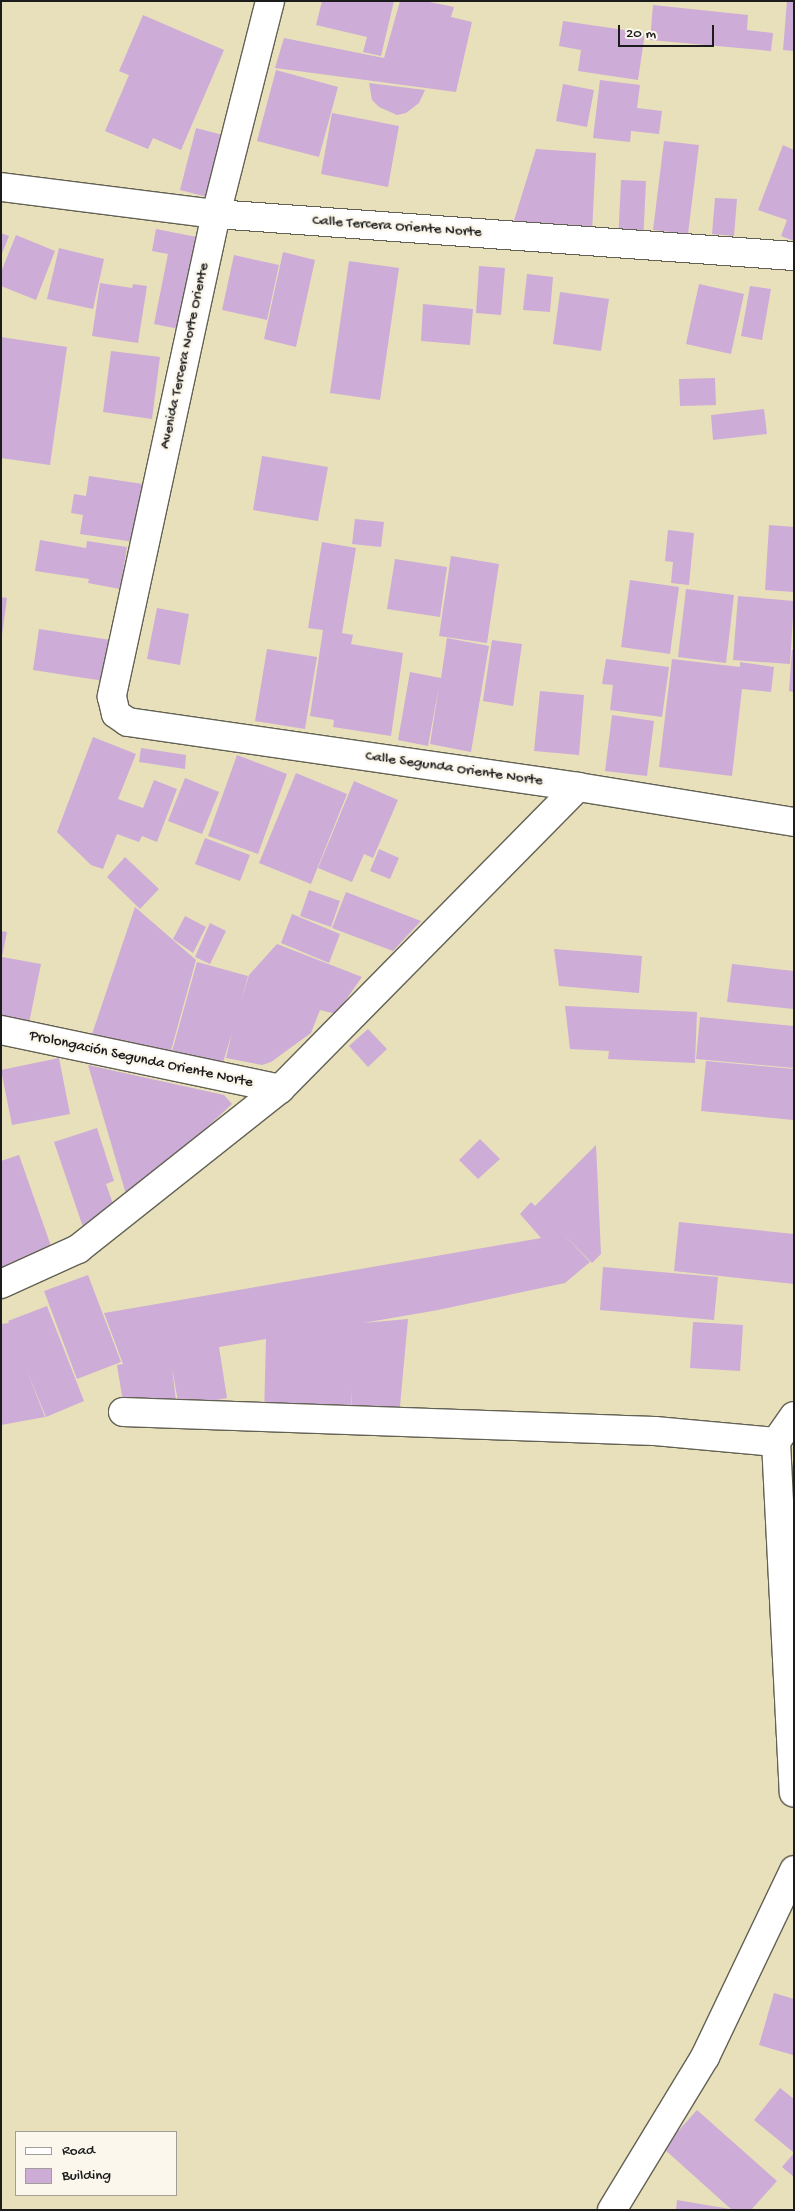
<!DOCTYPE html>
<meta charset="utf-8">
<style>
body{margin:0}
#map{position:relative;width:795px;height:2211px;overflow:hidden;background:#e8e0bb;font-family:"Gochi Hand",sans-serif}
div>[style]{position:absolute}
.building>*{inset:0;background:#cdacd7}
.roads{filter:drop-shadow(1px 0 #636154) drop-shadow(-1px 0 #636154) drop-shadow(0 1px #636154) drop-shadow(0 -1px #636154)}
.minor>*{height:28px;margin:-14px;padding:0 14px;transform-origin:14px;border-radius:14px;background:#fff}
span{translate:-50% -50%;white-space:nowrap;text-align:center;line-height:1.15;-webkit-text-stroke:5px #fbf7ec;paint-order:stroke}
.street-label{font-size:15px;color:#1c1c1c}
.frame{position:absolute;inset:0;border:2px solid #1c1c1c;pointer-events:none}
.legend{position:absolute;left:15px;top:2131px;width:162px;height:65px;box-sizing:border-box;background:#fbf7ec;border:1px solid #a29f99;margin:0;padding:6px 9px;list-style:none;font-size:15px;color:#1c1c1c}
.legend li{display:flex;align-items:center;gap:10px;height:25px}
.legend b{width:25px;border:1px solid #a29f99}
.scale{position:absolute;left:618px;top:25px;width:96px;height:22px;box-sizing:border-box;border:2px solid #1c1c1c;border-top:0;padding-left:6px;font-size:15px;line-height:18px;white-space:nowrap;color:#1c1c1c;-webkit-text-stroke:4px #fbf7ec;paint-order:stroke}
</style>
<div id="map">
<div class="building">
<i style="clip-path:polygon(322px 1px,394px 1px,381px 56px,363px 52px,367px 37px,316px 25px)"></i>
<i style="clip-path:polygon(400px 1px,425px 1px,454px 7px,451px 17px,472px 22px,456px 92px,275px 68px,284px 38px,384px 58px)"></i>
<i style="clip-path:polygon(787px 1px,794px 1px,794px 51px,783px 50px)"></i>
<i style="clip-path:polygon(653px 5px,748px 15px,747px 30px,773px 33px,771px 51px,650px 40px)"></i>
<i style="clip-path:polygon(143px 15px,224px 50px,181px 150px,153px 138px,148px 149px,105px 131px,129px 75px,119px 71px)"></i>
<i style="clip-path:polygon(563px 21px,645px 33px,638px 80px,578px 71px,581px 50px,559px 46px)"></i>
<i style="clip-path:polygon(276px 70px,338px 87px,319px 157px,257px 141px)"></i>
<i style="clip-path:polygon(600px 80px,640px 85px,637px 108px,662px 111px,659px 134px,631px 131px,630px 142px,593px 138px)"></i>
<i style="clip-path:polygon(369px 83px,425px 90px,419px 103px,406px 113px,397px 115px,379px 107px,372px 100px)"></i>
<i style="clip-path:polygon(563px 84px,594px 90px,587px 127px,556px 121px)"></i>
<i style="clip-path:polygon(332px 113px,399px 126px,388px 187px,321px 174px)"></i>
<i style="clip-path:polygon(196px 128px,223px 135px,207px 197px,180px 190px)"></i>
<i style="clip-path:polygon(664px 141px,699px 145px,688px 234px,653px 230px)"></i>
<i style="clip-path:polygon(783px 145px,794px 150px,794px 241px,781px 236px,787px 220px,758px 210px)"></i>
<i style="clip-path:polygon(536px 149px,596px 153px,592px 232px,512px 227px)"></i>
<i style="clip-path:polygon(621px 180px,646px 181px,643px 244px,618px 243px)"></i>
<i style="clip-path:polygon(715px 198px,737px 199px,734px 236px,712px 234px)"></i>
<i style="clip-path:polygon(156px 229px,202px 238px,184px 330px,154px 324px,168px 254px,152px 251px)"></i>
<i style="clip-path:polygon(1px 233px,9px 236px,1px 256px)"></i>
<i style="clip-path:polygon(16px 235px,55px 251px,36px 300px,1px 286px,1px 272px)"></i>
<i style="clip-path:polygon(59px 248px,104px 259px,93px 309px,47px 299px)"></i>
<i style="clip-path:polygon(283px 252px,315px 260px,296px 347px,264px 339px)"></i>
<i style="clip-path:polygon(234px 255px,279px 265px,267px 320px,222px 310px)"></i>
<i style="clip-path:polygon(349px 261px,399px 268px,380px 400px,330px 393px)"></i>
<i style="clip-path:polygon(479px 266px,505px 268px,501px 315px,476px 313px)"></i>
<i style="clip-path:polygon(527px 274px,553px 277px,550px 312px,523px 310px)"></i>
<i style="clip-path:polygon(100px 283px,132px 288px,133px 284px,147px 286px,138px 343px,92px 336px)"></i>
<i style="clip-path:polygon(699px 284px,744px 294px,731px 354px,686px 344px)"></i>
<i style="clip-path:polygon(750px 286px,771px 289px,762px 340px,741px 336px)"></i>
<i style="clip-path:polygon(560px 292px,609px 299px,601px 351px,553px 344px)"></i>
<i style="clip-path:polygon(423px 304px,473px 309px,470px 345px,421px 341px)"></i>
<i style="clip-path:polygon(1px 337px,67px 347px,50px 465px,1px 458px)"></i>
<i style="clip-path:polygon(111px 351px,160px 357px,152px 419px,103px 412px)"></i>
<i style="clip-path:polygon(715px 378px,716px 405px,680px 406px,679px 379px)"></i>
<i style="clip-path:polygon(764px 409px,767px 434px,713px 440px,711px 415px)"></i>
<i style="clip-path:polygon(262px 456px,328px 467px,318px 521px,253px 510px)"></i>
<i style="clip-path:polygon(89px 476px,143px 484px,134px 542px,80px 534px,83px 515px,71px 513px,74px 494px,86px 496px)"></i>
<i style="clip-path:polygon(355px 519px,384px 522px,381px 547px,352px 544px)"></i>
<i style="clip-path:polygon(769px 525px,794px 527px,794px 592px,765px 590px)"></i>
<i style="clip-path:polygon(668px 530px,694px 533px,689px 585px,671px 583px,673px 562px,665px 561px)"></i>
<i style="clip-path:polygon(40px 540px,86px 548px,87px 541px,127px 547px,120px 589px,88px 583px,89px 579px,35px 571px)"></i>
<i style="clip-path:polygon(322px 542px,356px 548px,342px 633px,353px 635px,351px 644px,403px 653px,391px 736px,333px 727px,334px 720px,310px 716px,323px 630px,308px 628px)"></i>
<i style="clip-path:polygon(451px 556px,499px 564px,487px 643px,439px 636px)"></i>
<i style="clip-path:polygon(395px 559px,447px 567px,440px 617px,387px 609px)"></i>
<i style="clip-path:polygon(630px 580px,679px 587px,670px 654px,621px 647px)"></i>
<i style="clip-path:polygon(686px 589px,734px 595px,726px 663px,678px 657px)"></i>
<i style="clip-path:polygon(738px 596px,794px 601px,790px 664px,733px 660px)"></i>
<i style="clip-path:polygon(1px 597px,7px 598px,2px 635px,1px 635px)"></i>
<i style="clip-path:polygon(157px 608px,189px 614px,180px 665px,147px 659px)"></i>
<i style="clip-path:polygon(39px 629px,111px 640px,104px 681px,33px 670px)"></i>
<i style="clip-path:polygon(447px 638px,489px 646px,471px 752px,430px 744px,439px 686px,428px 746px,398px 740px,410px 672px,441px 678px)"></i>
<i style="clip-path:polygon(492px 640px,522px 644px,513px 706px,483px 701px)"></i>
<i style="clip-path:polygon(267px 649px,317px 657px,305px 729px,255px 721px)"></i>
<i style="clip-path:polygon(792px 650px,794px 650px,794px 692px,789px 691px)"></i>
<i style="clip-path:polygon(606px 659px,669px 667px,662px 717px,610px 710px,613px 685px,602px 684px)"></i>
<i style="clip-path:polygon(672px 659px,740px 667px,740px 662px,774px 667px,771px 692px,742px 689px,732px 776px,659px 767px)"></i>
<i style="clip-path:polygon(540px 691px,584px 695px,579px 755px,534px 751px)"></i>
<i style="clip-path:polygon(612px 715px,654px 721px,647px 776px,605px 771px)"></i>
<i style="clip-path:polygon(93px 737px,136px 754px,118px 799px,143px 808px,154px 780px,177px 789px,157px 842px,142px 836px,139px 842px,117px 834px,103px 869px,91px 865px,57px 832px)"></i>
<i style="clip-path:polygon(141px 748px,186px 755px,185px 769px,139px 762px)"></i>
<i style="clip-path:polygon(237px 755px,287px 774px,258px 854px,208px 836px)"></i>
<i style="clip-path:polygon(296px 773px,347px 794px,311px 884px,259px 863px)"></i>
<i style="clip-path:polygon(185px 778px,219px 792px,202px 834px,168px 821px)"></i>
<i style="clip-path:polygon(354px 781px,398px 800px,373px 858px,364px 854px,352px 882px,318px 868px)"></i>
<i style="clip-path:polygon(205px 838px,250px 855px,240px 881px,195px 864px)"></i>
<i style="clip-path:polygon(379px 849px,399px 858px,390px 879px,370px 871px)"></i>
<i style="clip-path:polygon(125px 857px,159px 889px,140px 909px,107px 877px)"></i>
<i style="clip-path:polygon(309px 890px,340px 901px,331px 927px,300px 916px)"></i>
<i style="clip-path:polygon(346px 892px,421px 921px,393px 951px,332px 928px)"></i>
<i style="clip-path:polygon(135px 907px,196px 960px,170px 1054px,91px 1037px)"></i>
<i style="clip-path:polygon(292px 914px,340px 934px,329px 963px,281px 943px)"></i>
<i style="clip-path:polygon(185px 916px,206px 927px,193px 953px,173px 939px)"></i>
<i style="clip-path:polygon(210px 923px,226px 931px,210px 964px,195px 957px)"></i>
<i style="clip-path:polygon(1px 931px,7px 932px,2px 957px,41px 964px,29px 1023px,1px 1017px)"></i>
<i style="clip-path:polygon(277px 944px,362px 977px,336px 1014px,320px 1010px,311px 1033px,271px 1062px,262px 1065px,226px 1058px,232px 1033px,221px 1069px,171px 1055px,197px 962px,248px 976px,241px 1002px,249px 975px)"></i>
<i style="clip-path:polygon(554px 949px,642px 956px,639px 993px,559px 986px)"></i>
<i style="clip-path:polygon(732px 964px,794px 971px,794px 1009px,727px 1002px)"></i>
<i style="clip-path:polygon(565px 1006px,697px 1012px,695px 1063px,608px 1059px,609px 1051px,570px 1049px)"></i>
<i style="clip-path:polygon(700px 1017px,794px 1026px,794px 1068px,696px 1059px)"></i>
<i style="clip-path:polygon(368px 1029px,387px 1049px,368px 1067px,349px 1046px)"></i>
<i style="clip-path:polygon(59px 1058px,70px 1114px,12px 1125px,1px 1070px)"></i>
<i style="clip-path:polygon(706px 1061px,794px 1069px,794px 1120px,701px 1111px)"></i>
<i style="clip-path:polygon(88px 1065px,224px 1095px,232px 1104px,128px 1201px)"></i>
<i style="clip-path:polygon(97px 1128px,114px 1181px,106px 1184px,117px 1215px,83px 1227px,54px 1142px)"></i>
<i style="clip-path:polygon(480px 1139px,500px 1159px,478px 1179px,459px 1160px)"></i>
<i style="clip-path:polygon(596px 1145px,601px 1254px,592px 1263px,559px 1230px,590px 1262px,565px 1283px,438px 1310px,363px 1323px,408px 1319px,399px 1417px,351px 1412px,352px 1388px,350px 1415px,264px 1415px,266px 1339px,219px 1347px,227px 1398px,179px 1407px,172px 1368px,176px 1401px,150px 1405px,148px 1398px,123px 1402px,117px 1365px,123px 1364px,104px 1313px,541px 1238px,520px 1214px,531px 1202px,535px 1206px)"></i>
<i style="clip-path:polygon(19px 1155px,52px 1249px,1px 1275px,1px 1161px)"></i>
<i style="clip-path:polygon(679px 1222px,794px 1234px,794px 1284px,674px 1271px)"></i>
<i style="clip-path:polygon(603px 1267px,718px 1277px,714px 1320px,600px 1310px)"></i>
<i style="clip-path:polygon(88px 1275px,121px 1362px,77px 1379px,44px 1291px)"></i>
<i style="clip-path:polygon(47px 1306px,84px 1401px,46px 1417px,26px 1368px,45px 1417px,1px 1425px,1px 1324px,9px 1323px,8px 1321px)"></i>
<i style="clip-path:polygon(693px 1322px,743px 1325px,740px 1371px,690px 1368px)"></i>
<i style="clip-path:polygon(774px 1993px,794px 1999px,793px 2055px,759px 2045px)"></i>
<i style="clip-path:polygon(780px 2088px,794px 2099px,793px 2152px,754px 2120px)"></i>
<i style="clip-path:polygon(697px 2110px,777px 2181px,751px 2210px,732px 2210px,663px 2148px)"></i>
<i style="clip-path:polygon(794px 2153px,794px 2177px,782px 2167px)"></i>
<i style="clip-path:polygon(677px 2200px,730px 2209px,730px 2210px,676px 2210px)"></i>
</div>
<div class="roads">
<div class="minor">
<i style="left:270px;top:1px;width:220px;rotate:104.2deg"></i>
<i style="left:216px;top:214px;width:494px;rotate:102.2deg"></i>
<i style="left:112px;top:697px;width:17px;rotate:77deg"></i>
<i style="left:116px;top:714px;width:14px;rotate:34deg"></i>
<i style="left:128px;top:722px;width:455px;rotate:8.2deg"></i>
<i style="left:578px;top:787px;width:219px;rotate:9.2deg"></i>
<i style="left:1px;top:187px;width:217px;rotate:7.2deg"></i>
<i style="left:216px;top:214px;width:580px;rotate:4.16deg"></i>
<i style="left:1px;top:1030px;width:285px;rotate:11.9deg"></i>
<i style="left:1px;top:1284px;width:85px;rotate:-24.4deg"></i>
<i style="left:78px;top:1249px;width:258px;rotate:-38.4deg"></i>
<i style="left:280px;top:1089px;width:424px;rotate:-45.4deg"></i>
<i style="left:123px;top:1412px;width:532px;rotate:2.05deg"></i>
<i style="left:655px;top:1431px;width:121px;rotate:5.2deg"></i>
<i style="left:794px;top:1416px;width:32px;rotate:125deg"></i>
<i style="left:776px;top:1442px;width:351px;rotate:87.1deg"></i>
<i style="left:612px;top:2210px;width:179px;rotate:-58.7deg"></i>
<i style="left:705px;top:2057px;width:207px;rotate:-64.5deg"></i>
</div>
</div>
<div class="street-label">
<span style="left:397px;top:227px;rotate:4deg">Calle Tercera Oriente Norte</span>
<span style="left:185px;top:356px;rotate:-78deg">Avenida Tercera Norte Oriente</span>
<span style="left:454px;top:769px;rotate:8deg">Calle Segunda Oriente Norte</span>
<span style="left:141px;top:1060px;rotate:12deg">Prolongación Segunda Oriente Norte</span>
</div>
<div class="frame"></div>
<ul class="legend">
<li><b style="height:6px;background:#fff"></b>Road</li>
<li><b style="height:14px;background:#cdacd7"></b>Building</li>
</ul>
<div class="scale">20 m</div>
</div>
